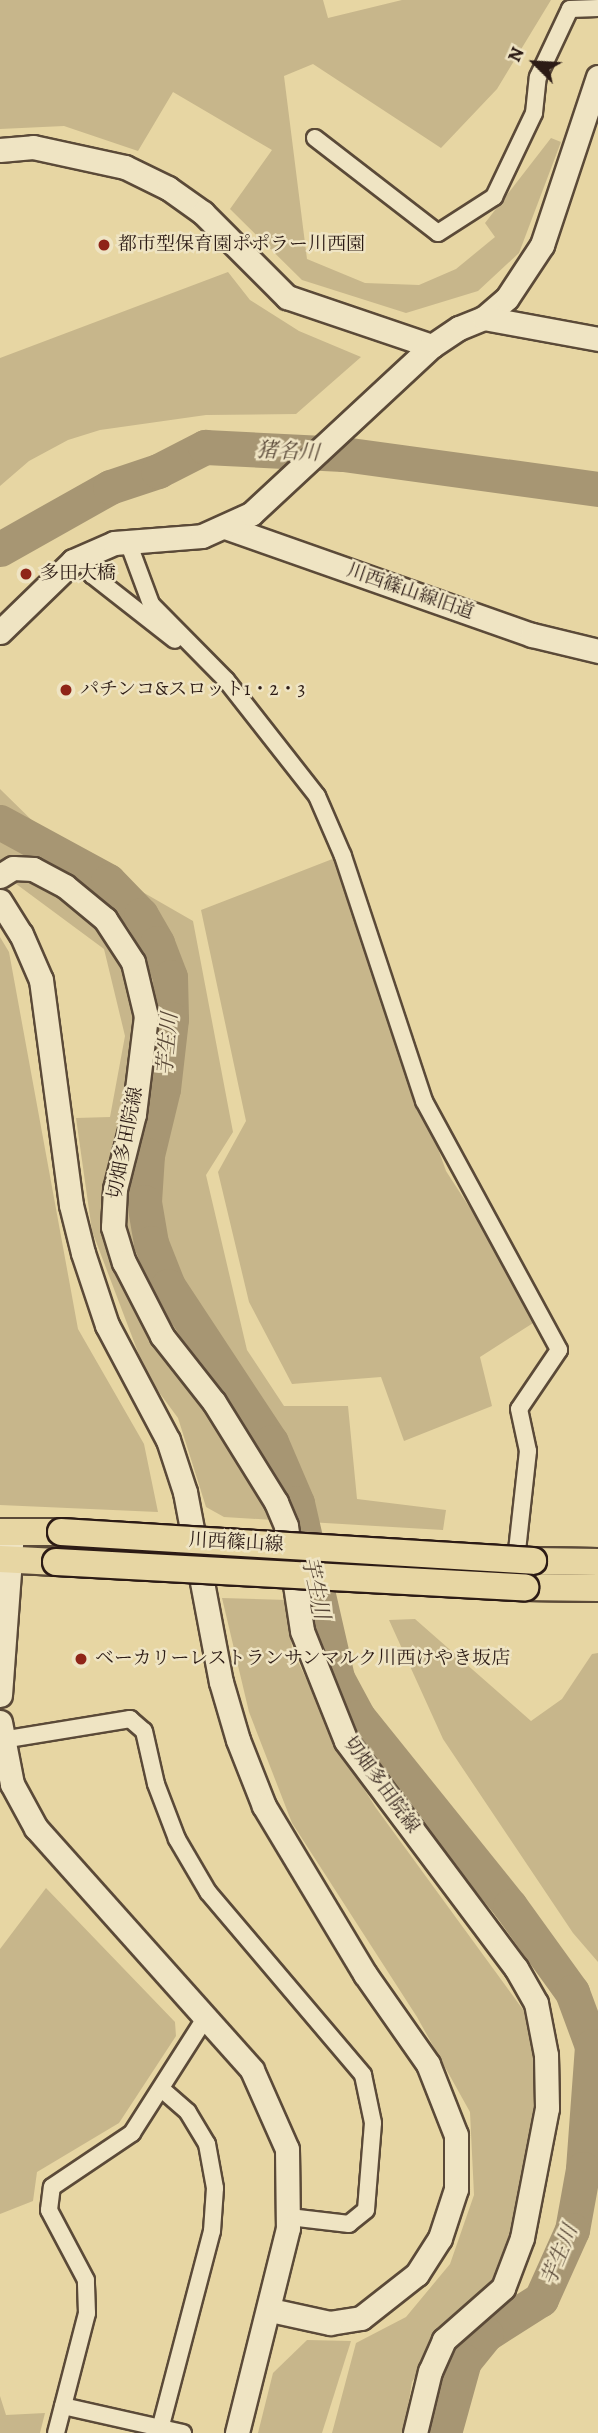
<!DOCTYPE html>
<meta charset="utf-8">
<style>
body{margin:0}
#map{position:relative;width:598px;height:2433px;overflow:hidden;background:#e7d6a3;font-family:Alegreya,"Noto Serif JP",serif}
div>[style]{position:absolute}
.green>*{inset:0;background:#c7b68b}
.river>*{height:35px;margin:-17.5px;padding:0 17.5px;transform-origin:17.5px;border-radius:17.5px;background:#a79673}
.roads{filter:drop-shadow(2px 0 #5b4a38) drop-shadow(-2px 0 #5b4a38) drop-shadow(0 2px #5b4a38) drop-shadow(0 -2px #5b4a38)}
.street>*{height:16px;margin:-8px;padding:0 8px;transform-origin:8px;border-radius:8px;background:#efe4c3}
.secondary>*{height:23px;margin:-11.5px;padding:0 11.5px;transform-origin:11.5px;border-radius:11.5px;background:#efe4c3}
.primary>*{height:26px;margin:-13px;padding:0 13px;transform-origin:13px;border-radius:13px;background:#e7d6a3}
.bridges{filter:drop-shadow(2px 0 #2c1b15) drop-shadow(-2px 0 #2c1b15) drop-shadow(0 2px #2c1b15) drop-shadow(0 -2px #2c1b15)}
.primary-bridge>*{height:26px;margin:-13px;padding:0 13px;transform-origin:13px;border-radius:13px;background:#e7d6a3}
.dots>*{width:19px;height:19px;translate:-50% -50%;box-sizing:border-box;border:4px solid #efe4c3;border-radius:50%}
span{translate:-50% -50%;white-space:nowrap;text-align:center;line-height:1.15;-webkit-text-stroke:5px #efe4c3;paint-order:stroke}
.poi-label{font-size:19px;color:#2c1b15}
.left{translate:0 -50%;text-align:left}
.street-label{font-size:19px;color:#2c1b15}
.water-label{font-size:21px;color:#574636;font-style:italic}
.north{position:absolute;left:500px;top:28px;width:70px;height:70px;-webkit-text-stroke:5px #efe4c3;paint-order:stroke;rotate:294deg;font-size:19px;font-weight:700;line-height:28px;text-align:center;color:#2c1b15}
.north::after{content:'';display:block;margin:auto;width:24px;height:32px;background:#2c1b15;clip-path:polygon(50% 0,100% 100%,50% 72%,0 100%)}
</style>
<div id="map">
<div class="green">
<i style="clip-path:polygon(0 0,323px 0,328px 18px,402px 0,551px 0,497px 89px,441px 148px,313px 64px,284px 76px,307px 259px,365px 283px,419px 285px,456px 269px,495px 237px,485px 223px,551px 138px,561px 142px,519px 253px,478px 291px,406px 313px,302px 280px,230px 209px,272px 150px,173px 92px,138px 151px,64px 126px,0 129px)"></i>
<i style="clip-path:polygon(228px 272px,250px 300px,299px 331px,361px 357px,296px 414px,206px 415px,100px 430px,68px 440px,29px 461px,0 486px,0 358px)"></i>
<i style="clip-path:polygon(0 789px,52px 840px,193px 921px,233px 1132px,206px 1175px,247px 1350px,284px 1406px,348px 1406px,357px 1499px,446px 1510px,443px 1530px,224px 1517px,206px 1507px,178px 1418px,147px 1376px,92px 1231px,76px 1118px,110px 1117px,125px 1036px,104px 949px,0 872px)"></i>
<i style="clip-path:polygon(335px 858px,446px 1171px,541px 1318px,480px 1357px,492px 1406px,404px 1441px,381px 1377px,292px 1384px,249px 1302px,218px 1172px,246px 1121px,201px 910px)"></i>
<i style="clip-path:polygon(0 937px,9px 952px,78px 1329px,144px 1444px,158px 1512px,0 1505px)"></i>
<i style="clip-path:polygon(222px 1598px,288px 1600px,292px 1649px,341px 1752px,376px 1808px,524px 2011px,538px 2077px,523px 2182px,515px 2209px,516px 2233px,498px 2277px,441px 2336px,412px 2382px,405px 2425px,411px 2433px,332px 2433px,356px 2343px,406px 2317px,450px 2264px,474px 2195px,470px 2112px,417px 2017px,292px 1823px,249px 1712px)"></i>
<i style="clip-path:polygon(415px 1619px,531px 1721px,562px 1699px,592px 1654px,598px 1653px,598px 1962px,573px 1933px,443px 1739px,389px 1620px)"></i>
<i style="clip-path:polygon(46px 1888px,175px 2022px,176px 2036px,119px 2123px,37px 2172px,33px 2201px,0 2214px,0 1949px)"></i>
<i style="clip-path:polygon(307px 2340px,351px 2341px,322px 2433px,258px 2433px,273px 2373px)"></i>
<i style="clip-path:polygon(0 2396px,6px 2415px,45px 2413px,40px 2433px,0 2433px)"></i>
</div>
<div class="river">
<i style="left:0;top:549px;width:126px;rotate:-29.4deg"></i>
<i style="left:110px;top:487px;width:51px;rotate:-18.4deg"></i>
<i style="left:158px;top:471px;width:53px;rotate:-27.1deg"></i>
<i style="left:205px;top:447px;width:138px;rotate:2.9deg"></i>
<i style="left:343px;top:454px;width:257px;rotate:7.8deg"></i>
<i style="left:0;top:822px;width:123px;rotate:28.6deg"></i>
<i style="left:108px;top:881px;width:47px;rotate:45.9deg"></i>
<i style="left:141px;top:915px;width:32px;rotate:60deg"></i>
<i style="left:157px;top:943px;width:36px;rotate:69deg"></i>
<i style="left:170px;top:977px;width:42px;rotate:88.6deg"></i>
<i style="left:171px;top:1019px;width:70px;rotate:96.5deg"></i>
<i style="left:163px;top:1089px;width:68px;rotate:103.6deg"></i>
<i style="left:147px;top:1155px;width:47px;rotate:93.7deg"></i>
<i style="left:144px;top:1202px;width:42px;rotate:80.3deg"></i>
<i style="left:151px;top:1243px;width:46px;rotate:68.4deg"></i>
<i style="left:168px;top:1286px;width:187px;rotate:56.6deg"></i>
<i style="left:271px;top:1442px;width:66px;rotate:66.9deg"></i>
<i style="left:297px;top:1503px;width:180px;rotate:77.1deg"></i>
<i style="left:337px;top:1678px;width:44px;rotate:61.7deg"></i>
<i style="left:358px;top:1717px;width:243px;rotate:51.2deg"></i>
<i style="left:510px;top:1906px;width:106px;rotate:54.2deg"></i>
<i style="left:572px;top:1992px;width:58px;rotate:69.7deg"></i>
<i style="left:592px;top:2046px;width:123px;rotate:94.2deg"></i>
<i style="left:583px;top:2169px;width:62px;rotate:100.2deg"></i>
<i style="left:572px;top:2230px;width:76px;rotate:114.2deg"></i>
<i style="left:541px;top:2299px;width:65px;rotate:147.5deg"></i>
<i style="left:486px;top:2334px;width:35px;rotate:129deg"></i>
<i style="left:464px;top:2361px;width:75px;rotate:105.5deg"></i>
</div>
<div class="roads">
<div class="street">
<i style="left:315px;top:138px;width:155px;rotate:37.7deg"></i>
<i style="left:438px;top:233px;width:67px;rotate:-32.7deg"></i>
<i style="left:494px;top:197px;width:93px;rotate:-64.5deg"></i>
<i style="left:534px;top:113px;width:36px;rotate:-84deg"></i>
<i style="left:538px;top:77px;width:75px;rotate:-64.8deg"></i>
<i style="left:570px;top:9px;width:28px;rotate:-2deg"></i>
<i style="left:128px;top:542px;width:66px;rotate:69.6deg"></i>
<i style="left:151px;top:604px;width:107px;rotate:45.4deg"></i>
<i style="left:226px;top:680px;width:147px;rotate:51.9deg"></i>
<i style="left:317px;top:796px;width:65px;rotate:66.6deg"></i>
<i style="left:343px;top:856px;width:258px;rotate:71.7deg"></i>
<i style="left:424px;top:1101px;width:283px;rotate:61.5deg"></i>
<i style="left:559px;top:1350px;width:71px;rotate:124.1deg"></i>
<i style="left:519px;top:1409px;width:43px;rotate:77.9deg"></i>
<i style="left:528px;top:1451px;width:110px;rotate:96.3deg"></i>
<i style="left:82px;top:557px;width:21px;rotate:61deg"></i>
<i style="left:92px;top:575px;width:105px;rotate:38.1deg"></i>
<i style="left:2px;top:1740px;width:130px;rotate:-9.3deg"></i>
<i style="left:130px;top:1719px;width:18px;rotate:41deg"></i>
<i style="left:144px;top:1731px;width:54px;rotate:77.2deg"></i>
<i style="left:156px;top:1784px;width:59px;rotate:69.1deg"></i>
<i style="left:177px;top:1839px;width:61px;rotate:59.7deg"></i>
<i style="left:208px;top:1892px;width:240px;rotate:49.7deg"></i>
<i style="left:363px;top:2075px;width:49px;rotate:78.2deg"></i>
<i style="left:373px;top:2123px;width:87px;rotate:94.6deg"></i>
<i style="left:366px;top:2210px;width:22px;rotate:141deg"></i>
<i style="left:349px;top:2224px;width:60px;rotate:-173.3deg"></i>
<i style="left:63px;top:2406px;width:123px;rotate:12.7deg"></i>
<i style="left:56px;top:2433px;width:124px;rotate:-75.5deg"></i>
<i style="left:87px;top:2313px;width:33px;rotate:-92deg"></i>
<i style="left:86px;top:2280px;width:79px;rotate:-117.9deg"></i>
<i style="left:49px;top:2210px;width:23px;rotate:-83deg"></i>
<i style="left:52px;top:2187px;width:97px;rotate:-34deg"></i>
<i style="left:132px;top:2133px;width:138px;rotate:-57.5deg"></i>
<i style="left:159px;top:2433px;width:209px;rotate:-75.3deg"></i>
<i style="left:212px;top:2231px;width:43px;rotate:-86deg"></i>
<i style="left:215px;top:2188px;width:45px;rotate:-100.3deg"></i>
<i style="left:207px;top:2144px;width:37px;rotate:-121deg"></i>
<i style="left:188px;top:2112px;width:35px;rotate:-139deg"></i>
</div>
<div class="secondary">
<i style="left:0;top:150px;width:33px;rotate:-5deg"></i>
<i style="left:33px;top:147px;width:94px;rotate:12.3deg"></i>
<i style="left:125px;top:167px;width:48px;rotate:26deg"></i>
<i style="left:168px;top:188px;width:43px;rotate:35.5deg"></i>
<i style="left:203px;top:213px;width:119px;rotate:45deg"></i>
<i style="left:287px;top:297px;width:153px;rotate:18.7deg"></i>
<i style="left:484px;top:318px;width:30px;rotate:-41deg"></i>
<i style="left:507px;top:298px;width:64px;rotate:-56.6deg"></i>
<i style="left:542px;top:245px;width:177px;rotate:-71.6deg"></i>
<i style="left:225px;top:527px;width:325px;rotate:19.4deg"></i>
<i style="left:532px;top:635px;width:68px;rotate:13.6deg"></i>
<i style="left:0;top:632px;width:102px;rotate:-44.2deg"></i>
<i style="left:73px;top:561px;width:45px;rotate:-23.7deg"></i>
<i style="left:114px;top:543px;width:88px;rotate:-4.5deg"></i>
<i style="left:202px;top:536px;width:54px;rotate:-24.2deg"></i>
<i style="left:251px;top:514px;width:247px;rotate:-42.9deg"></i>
<i style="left:432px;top:346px;width:32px;rotate:-34deg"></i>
<i style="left:459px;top:328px;width:27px;rotate:-22deg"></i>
<i style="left:484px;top:318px;width:116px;rotate:10.4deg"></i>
<i style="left:0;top:876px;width:15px;rotate:-32deg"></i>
<i style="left:13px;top:868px;width:20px;rotate:3deg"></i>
<i style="left:33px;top:869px;width:36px;rotate:28deg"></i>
<i style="left:65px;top:886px;width:52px;rotate:39.5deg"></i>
<i style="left:105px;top:919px;width:51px;rotate:56.9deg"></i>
<i style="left:133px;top:962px;width:56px;rotate:76.5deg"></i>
<i style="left:146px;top:1016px;width:99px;rotate:97deg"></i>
<i style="left:134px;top:1114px;width:77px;rotate:104.2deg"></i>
<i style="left:115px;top:1189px;width:38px;rotate:93deg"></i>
<i style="left:113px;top:1227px;width:37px;rotate:73deg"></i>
<i style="left:124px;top:1262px;width:83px;rotate:62.8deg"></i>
<i style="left:162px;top:1336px;width:84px;rotate:51.8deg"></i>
<i style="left:214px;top:1402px;width:118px;rotate:58.2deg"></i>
<i style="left:276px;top:1502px;width:26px;rotate:67deg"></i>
<i style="left:286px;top:1526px;width:106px;rotate:81.3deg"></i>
<i style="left:302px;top:1631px;width:118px;rotate:68.2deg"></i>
<i style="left:346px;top:1741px;width:284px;rotate:53.2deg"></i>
<i style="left:516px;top:1968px;width:40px;rotate:60.3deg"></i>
<i style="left:536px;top:2003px;width:53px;rotate:79.1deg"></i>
<i style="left:546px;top:2055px;width:53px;rotate:88.9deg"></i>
<i style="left:547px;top:2108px;width:132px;rotate:100.9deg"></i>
<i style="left:522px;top:2238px;width:53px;rotate:110.8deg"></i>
<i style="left:503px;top:2288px;width:79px;rotate:138.6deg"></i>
<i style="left:444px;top:2340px;width:34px;rotate:114deg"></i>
<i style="left:430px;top:2371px;width:64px;rotate:103.6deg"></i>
<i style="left:0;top:901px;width:39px;rotate:58deg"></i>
<i style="left:21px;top:934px;width:50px;rotate:66.5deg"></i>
<i style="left:41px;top:980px;width:227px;rotate:82.4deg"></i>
<i style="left:71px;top:1205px;width:49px;rotate:76deg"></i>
<i style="left:83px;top:1253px;width:76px;rotate:71.6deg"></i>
<i style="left:107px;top:1325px;width:130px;rotate:62.1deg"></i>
<i style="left:168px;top:1440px;width:55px;rotate:71.9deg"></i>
<i style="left:185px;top:1492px;width:193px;rotate:79.3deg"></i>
<i style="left:221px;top:1682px;width:60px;rotate:73.7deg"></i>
<i style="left:238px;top:1740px;width:71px;rotate:68.5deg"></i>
<i style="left:264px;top:1806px;width:196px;rotate:59deg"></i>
<i style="left:365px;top:1974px;width:110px;rotate:55deg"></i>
<i style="left:428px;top:2064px;width:76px;rotate:68.5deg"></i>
<i style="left:456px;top:2135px;width:54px;rotate:90deg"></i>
<i style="left:456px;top:2189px;width:52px;rotate:108.1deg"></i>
<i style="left:440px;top:2238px;width:43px;rotate:122.6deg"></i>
<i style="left:417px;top:2274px;width:71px;rotate:141.8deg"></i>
<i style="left:361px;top:2318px;width:31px;rotate:171deg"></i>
<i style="left:330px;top:2323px;width:60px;rotate:-167.6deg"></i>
<i style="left:0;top:1695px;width:163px;rotate:-85.8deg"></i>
<i style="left:0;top:1722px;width:63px;rotate:79deg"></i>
<i style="left:12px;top:1784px;width:50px;rotate:61.4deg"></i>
<i style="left:36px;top:1828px;width:324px;rotate:48.2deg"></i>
<i style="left:252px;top:2070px;width:86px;rotate:66.1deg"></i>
<i style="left:287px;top:2149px;width:79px;rotate:89.3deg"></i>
<i style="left:288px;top:2228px;width:211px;rotate:104deg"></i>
</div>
<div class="primary">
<i style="left:0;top:1532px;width:61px"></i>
<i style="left:0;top:1559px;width:56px;rotate:3.1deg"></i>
<i style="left:533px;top:1561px;width:65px;rotate:0.9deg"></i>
<i style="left:525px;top:1587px;width:73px;rotate:0.8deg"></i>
</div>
</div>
<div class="bridges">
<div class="primary-bridge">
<i style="left:61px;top:1532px;width:473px;rotate:3.5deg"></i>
<i style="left:56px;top:1562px;width:470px;rotate:3.1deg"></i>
</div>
</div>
<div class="dots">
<i style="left:104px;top:245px;background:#8f2418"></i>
<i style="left:26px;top:574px;background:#8f2418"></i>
<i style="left:66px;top:690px;background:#8f2418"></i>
<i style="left:81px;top:1659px;background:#8f2418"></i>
</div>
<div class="poi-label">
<span class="left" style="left:118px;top:245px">都市型保育園ポポラー川西園</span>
<span class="left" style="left:40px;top:574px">多田大橋</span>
<span class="left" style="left:80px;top:690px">パチンコ&amp;スロット1・2・3</span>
<span class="left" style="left:95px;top:1659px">ベーカリーレストランサンマルク川西けやき坂店</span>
</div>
<div class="street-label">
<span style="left:410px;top:592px;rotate:19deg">川西篠山線旧道</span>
<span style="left:126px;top:1143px;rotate:-79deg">切畑多田院線</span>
<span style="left:236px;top:1543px;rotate:3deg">川西篠山線</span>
<span style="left:381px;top:1785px;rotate:54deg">切畑多田院線</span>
</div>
<div class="water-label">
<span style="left:288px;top:451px;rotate:3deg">猪名川</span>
<span style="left:167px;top:1044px;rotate:-85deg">芋生川</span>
<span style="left:316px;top:1588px;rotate:77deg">芋生川</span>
<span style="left:559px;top:2255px;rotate:-68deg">芋生川</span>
</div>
<div class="north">N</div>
</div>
